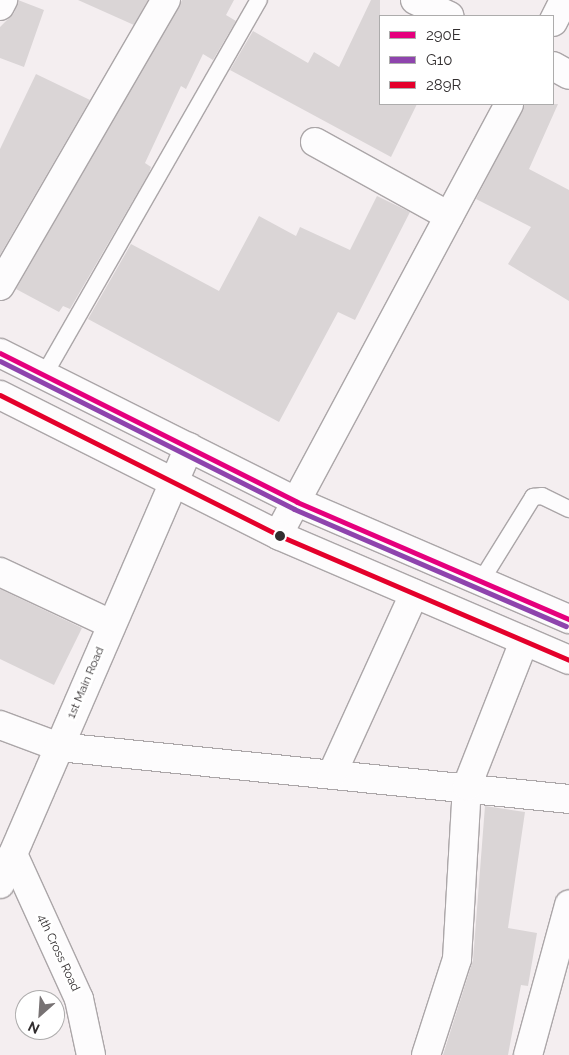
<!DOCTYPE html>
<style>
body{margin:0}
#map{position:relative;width:569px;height:1055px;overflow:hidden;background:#f4eef0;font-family:Raleway,sans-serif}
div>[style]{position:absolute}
.building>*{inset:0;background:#dad5d6}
.roads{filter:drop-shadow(1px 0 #aba6a8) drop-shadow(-1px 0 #aba6a8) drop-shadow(0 1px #aba6a8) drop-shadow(0 -1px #aba6a8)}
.lane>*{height:16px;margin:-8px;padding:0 8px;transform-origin:8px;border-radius:8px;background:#fdfcfd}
.street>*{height:28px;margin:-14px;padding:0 14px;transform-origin:14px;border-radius:14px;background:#fdfcfd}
.secondary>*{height:28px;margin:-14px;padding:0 14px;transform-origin:14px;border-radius:14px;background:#fdfcfd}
.bus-1>*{height:5px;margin:-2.5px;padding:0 2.5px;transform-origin:2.5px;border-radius:2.5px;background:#e5007d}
.bus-2>*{height:5px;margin:-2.5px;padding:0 2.5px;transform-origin:2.5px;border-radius:2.5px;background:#8e44ad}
.bus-3>*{height:5px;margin:-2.5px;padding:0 2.5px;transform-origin:2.5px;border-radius:2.5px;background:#e4002b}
.dots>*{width:14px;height:14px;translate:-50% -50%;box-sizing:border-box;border:2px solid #fff;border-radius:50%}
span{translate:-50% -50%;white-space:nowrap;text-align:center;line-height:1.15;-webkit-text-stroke:5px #fff;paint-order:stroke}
.street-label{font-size:12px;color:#332f30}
.legend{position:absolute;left:379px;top:15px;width:175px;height:90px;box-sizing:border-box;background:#fff;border:1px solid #adacac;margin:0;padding:6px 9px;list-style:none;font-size:15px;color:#332f30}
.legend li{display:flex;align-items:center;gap:10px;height:25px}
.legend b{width:25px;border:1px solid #adacac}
.north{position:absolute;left:15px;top:990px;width:50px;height:50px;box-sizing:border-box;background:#fff;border:1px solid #adacac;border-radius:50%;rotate:206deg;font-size:14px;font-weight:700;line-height:20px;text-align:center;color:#332f30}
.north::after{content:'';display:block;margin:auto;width:18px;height:22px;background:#777273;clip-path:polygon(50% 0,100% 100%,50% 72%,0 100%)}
</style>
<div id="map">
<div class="building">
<i style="clip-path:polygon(18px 0,44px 10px,24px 67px,0 58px,0 27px,14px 13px)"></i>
<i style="clip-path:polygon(78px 0,148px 0,134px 25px)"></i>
<i style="clip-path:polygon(182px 0,234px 0,226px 15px,236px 21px,213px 60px,203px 54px,186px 89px,181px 86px,145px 163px,151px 167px,149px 173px,70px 309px,63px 306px,59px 312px,16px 289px)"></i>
<i style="clip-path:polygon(371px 0,380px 0,380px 104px,417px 104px,391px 157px,230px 70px,253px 31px,308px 63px,314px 52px,339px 67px)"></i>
<i style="clip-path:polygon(36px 74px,90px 100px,0 255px,0 149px)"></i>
<i style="clip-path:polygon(525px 104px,558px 104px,529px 169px,569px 190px,569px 301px,508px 264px,531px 227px,476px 199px)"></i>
<i style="clip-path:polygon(377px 196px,410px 212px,355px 320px,338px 312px,279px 422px,88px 319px,131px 244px,219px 291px,259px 216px,296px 236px,300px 227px,350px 250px)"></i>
<i style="clip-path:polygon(0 589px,82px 628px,54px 685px,0 659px)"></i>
<i style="clip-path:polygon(485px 806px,525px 812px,508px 928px,537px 933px,528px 986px,521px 985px,508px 1055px,443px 1055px,473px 960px)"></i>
</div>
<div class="roads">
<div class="lane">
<i style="left:44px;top:375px;width:432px;rotate:-60.2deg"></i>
<i style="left:481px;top:581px;width:99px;rotate:-58.2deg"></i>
<i style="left:533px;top:497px;width:9px;rotate:-6deg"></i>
<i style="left:542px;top:496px;width:30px;rotate:26deg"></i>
</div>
<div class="street">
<i style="left:415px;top:0;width:38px;rotate:25deg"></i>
<i style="left:0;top:6px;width:7px;rotate:-63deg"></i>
<i style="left:553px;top:22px;width:25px;rotate:-63deg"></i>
<i style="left:553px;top:66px;width:18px;rotate:29deg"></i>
<i style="left:315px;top:142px;width:153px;rotate:28.9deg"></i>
<i style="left:0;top:286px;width:331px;rotate:-59.9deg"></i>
<i style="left:278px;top:535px;width:489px;rotate:-61.8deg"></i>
<i style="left:0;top:572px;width:123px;rotate:25.1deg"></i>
<i style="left:0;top:725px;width:63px;rotate:20.4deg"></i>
<i style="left:59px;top:747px;width:513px;rotate:5.82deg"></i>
<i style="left:332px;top:774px;width:198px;rotate:-65.5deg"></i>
<i style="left:13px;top:854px;width:159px;rotate:65.5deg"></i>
<i style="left:79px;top:999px;width:57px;rotate:77.9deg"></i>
<i style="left:0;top:884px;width:476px;rotate:-66.6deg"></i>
<i style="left:426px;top:1055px;width:101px;rotate:-72.1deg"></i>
<i style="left:457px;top:959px;width:173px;rotate:-86.7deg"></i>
<i style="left:467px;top:786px;width:156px;rotate:-68.5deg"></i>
<i style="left:528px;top:1055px;width:156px;rotate:-74.7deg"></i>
</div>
<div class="secondary">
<i style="left:0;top:353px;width:332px;rotate:26.6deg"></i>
<i style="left:297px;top:502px;width:296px;rotate:23.3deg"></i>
<i style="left:0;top:395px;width:313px;rotate:26.7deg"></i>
<i style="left:280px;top:536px;width:314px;rotate:23.2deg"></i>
</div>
</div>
<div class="bus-1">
<i style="left:0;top:353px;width:332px;rotate:26.6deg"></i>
<i style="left:297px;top:502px;width:296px;rotate:23.3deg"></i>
</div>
<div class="bus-2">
<i style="left:0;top:361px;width:329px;rotate:26.7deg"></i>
<i style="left:294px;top:509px;width:296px;rotate:23.3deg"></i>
</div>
<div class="bus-3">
<i style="left:0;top:395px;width:313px;rotate:26.7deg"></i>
<i style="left:280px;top:536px;width:314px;rotate:23.2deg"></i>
</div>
<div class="dots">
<i style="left:280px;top:536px;background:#332f30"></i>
</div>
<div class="street-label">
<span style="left:86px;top:683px;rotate:-67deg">1st Main Road</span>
<span style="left:58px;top:953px;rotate:65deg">4th Cross Road</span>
</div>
<ul class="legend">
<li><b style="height:6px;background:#e5007d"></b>290E</li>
<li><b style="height:6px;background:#8e44ad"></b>G10</li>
<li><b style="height:6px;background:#e4002b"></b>289R</li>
</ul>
<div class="north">N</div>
</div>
